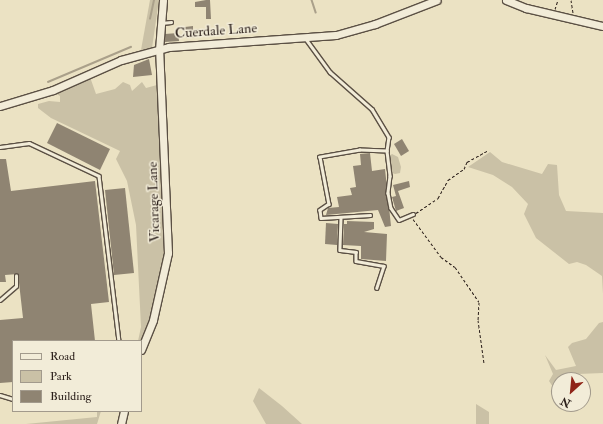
<!DOCTYPE html>
<style>
body{margin:0}
#map{position:relative;width:603px;height:424px;overflow:hidden;background:#ebe2c3;font-family:"IM FELL Double Pica",serif}
div>[style]{position:absolute}
.green>*{inset:0;background:#cac1a6}
.stream>*{height:1.5px;margin:-0.75px;padding:0 0.75px;transform-origin:0.75px;border-radius:0.75px;background:#aaa08a}
.building>*{inset:0;background:#8f8472}
.path>*{height:1px;margin-top:-0.5px;transform-origin:0;background:repeating-linear-gradient(90deg,#2b1f1a 0 3px,transparent 0 5px)}
.roads{filter:drop-shadow(1px 0 #5b5044) drop-shadow(-1px 0 #5b5044) drop-shadow(0 1px #5b5044) drop-shadow(0 -1px #5b5044)}
.service>*{height:2.5px;margin:-1.25px;padding:0 1.25px;transform-origin:1.25px;border-radius:1.25px;background:#f2ecd8}
.tertiary>*{height:7px;margin:-3.5px;padding:0 3.5px;transform-origin:3.5px;border-radius:3.5px;background:#f2ecd8}
.secondary>*{height:7px;margin:-3.5px;padding:0 3.5px;transform-origin:3.5px;border-radius:3.5px;background:#f2ecd8}
span{translate:-50% -50%;white-space:nowrap;text-align:center;line-height:1.15;-webkit-text-stroke:3px #f2ecd8;paint-order:stroke}
.street-label{font-size:14px;color:#2b1f1a}
.legend{position:absolute;left:12px;top:340px;width:130px;height:72px;box-sizing:border-box;background:#f2ecd8;border:1px solid #a29a8c;margin:0;padding:5px 7px;list-style:none;font-size:12px;color:#2b1f1a}
.legend li{display:flex;align-items:center;gap:8px;height:20px}
.legend b{width:20px;border:1px solid #a29a8c}
.north{position:absolute;left:551px;top:372px;width:40px;height:40px;box-sizing:border-box;background:#f2ecd8;border:1px solid #a29a8c;border-radius:50%;rotate:207deg;font-size:11px;font-weight:700;line-height:16px;text-align:center;color:#2b1f1a}
.north::after{content:'';display:block;margin:auto;width:14px;height:18px;background:#8f2418;clip-path:polygon(50% 0,100% 100%,50% 72%,0 100%)}
</style>
<div id="map">
<div class="green">
<i style="clip-path:polygon(150px 0,159px 0,152px 48px,141px 50px)"></i>
<i style="clip-path:polygon(90px 77px,96px 94px,115px 89px,123px 82px,130px 85px,132px 91px,142px 82px,146px 88px,157px 85px,162px 149px,164px 258px,154px 306px,141px 341px,138px 341px,141px 327px,136px 225px,127px 181px,116px 159px,120px 151px,51px 118px,38px 108px,38px 104px,49px 101px,60px 102px,60px 96px,55px 93px)"></i>
<i style="clip-path:polygon(490px 152px,502px 162px,542px 174px,548px 164px,557px 165px,559px 195px,566px 211px,603px 213px,603px 294px,602px 276px,586px 265px,577px 262px,569px 264px,536px 238px,524px 214px,528px 204px,512px 187px,493px 175px,468px 167px)"></i>
<i style="clip-path:polygon(392px 154px,398px 157px,401px 167px,400px 173px,395px 174px,390px 172px,387px 158px)"></i>
<i style="clip-path:polygon(603px 322px,603px 373px,578px 374px,568px 380px,559px 380px,559px 385px,553px 387px,549px 381px,553px 374px,545px 355px,556px 370px,576px 366px,568px 347px,572px 343px,586px 339px,599px 323px)"></i>
<i style="clip-path:polygon(259px 388px,282px 406px,302px 424px,266px 424px,253px 401px)"></i>
<i style="clip-path:polygon(476px 404px,489px 412px,489px 424px,476px 424px)"></i>
<i style="clip-path:polygon(97px 411px,101px 411px,97px 424px,26px 424px,97px 417px)"></i>
</div>
<div class="stream">
<i style="left:312px;top:0;width:13px;rotate:72deg"></i>
<i style="left:150px;top:19px;width:19px;rotate:-78deg"></i>
<i style="left:48px;top:82px;width:90px;rotate:-22.9deg"></i>
</div>
<div class="building">
<i style="clip-path:polygon(206px 0,210px 0,211px 19px,206px 19px,206px 7px,195px 7px,195px 2px)"></i>
<i style="clip-path:polygon(193px 26px,193px 30px,203px 29px,204px 36px,186px 38px,185px 27px)"></i>
<i style="clip-path:polygon(178px 33px,179px 41px,165px 42px,165px 34px)"></i>
<i style="clip-path:polygon(149px 59px,152px 75px,133px 77px,134px 65px)"></i>
<i style="clip-path:polygon(57px 123px,110px 149px,100px 170px,47px 143px)"></i>
<i style="clip-path:polygon(402px 139px,409px 151px,401px 156px,394px 144px)"></i>
<i style="clip-path:polygon(370px 153px,372px 171px,385px 169px,391px 226px,385px 227px,378px 210px,326px 215px,328px 208px,339px 207px,337px 197px,352px 195px,350px 188px,356px 187px,353px 166px,361px 165px,360px 154px)"></i>
<i style="clip-path:polygon(0 159px,6px 159px,11px 191px,95px 181px,109px 302px,91px 304px,95px 341px,13px 341px,13px 382px,0 383px,0 320px,23px 318px,18px 274px,5px 275px,6px 282px,0 282px)"></i>
<i style="clip-path:polygon(409px 181px,410px 187px,398px 191px,404px 208px,396px 211px,392px 197px,396px 196px,393px 185px)"></i>
<i style="clip-path:polygon(125px 188px,134px 273px,114px 275px,105px 190px)"></i>
<i style="clip-path:polygon(347px 221px,374px 222px,374px 229px,364px 232px,387px 234px,386px 261px,361px 259px,361px 246px,343px 245px,344px 224px,347px 224px)"></i>
<i style="clip-path:polygon(326px 223px,338px 224px,337px 245px,325px 244px)"></i>
</div>
<div class="path">
<i style="left:571px;top:0;width:13px;rotate:81deg"></i>
<i style="left:555px;top:9px;width:9px;rotate:-72deg"></i>
<i style="left:416px;top:213px;width:27px;rotate:-34deg"></i>
<i style="left:438px;top:198px;width:21px;rotate:-61deg"></i>
<i style="left:448px;top:180px;width:19px;rotate:-35deg"></i>
<i style="left:464px;top:169px;width:8px;rotate:-67deg"></i>
<i style="left:467px;top:162px;width:25px;rotate:-29deg"></i>
<i style="left:413px;top:219px;width:47px;rotate:53.6deg"></i>
<i style="left:441px;top:257px;width:17px;rotate:36deg"></i>
<i style="left:455px;top:267px;width:42px;rotate:55.6deg"></i>
<i style="left:479px;top:302px;width:18px;rotate:93deg"></i>
<i style="left:478px;top:320px;width:43px;rotate:82.1deg"></i>
</div>
<div class="roads">
<div class="service">
<i style="left:161px;top:23px;width:10px;rotate:-6deg"></i>
<i style="left:306px;top:39px;width:41px;rotate:54deg"></i>
<i style="left:330px;top:72px;width:56px;rotate:41.4deg"></i>
<i style="left:372px;top:109px;width:33px;rotate:59deg"></i>
<i style="left:389px;top:137px;width:14px;rotate:98deg"></i>
<i style="left:387px;top:151px;width:27px;rotate:-178deg"></i>
<i style="left:360px;top:150px;width:41px;rotate:170.1deg"></i>
<i style="left:320px;top:157px;width:48px;rotate:79.2deg"></i>
<i style="left:329px;top:204px;width:11px;rotate:146deg"></i>
<i style="left:320px;top:210px;width:8px;rotate:83deg"></i>
<i style="left:321px;top:218px;width:49px;rotate:-3.5deg"></i>
<i style="left:0;top:147px;width:29px;rotate:-8deg"></i>
<i style="left:29px;top:143px;width:77px;rotate:25.2deg"></i>
<i style="left:99px;top:176px;width:166px;rotate:83.1deg"></i>
<i style="left:387px;top:151px;width:25px;rotate:83deg"></i>
<i style="left:390px;top:176px;width:17px;rotate:97deg"></i>
<i style="left:388px;top:193px;width:15px;rotate:79deg"></i>
<i style="left:391px;top:208px;width:14px;rotate:56deg"></i>
<i style="left:399px;top:220px;width:15px;rotate:-23deg"></i>
<i style="left:341px;top:218px;width:32px;rotate:92deg"></i>
<i style="left:340px;top:250px;width:16px;rotate:7deg"></i>
<i style="left:356px;top:252px;width:9px;rotate:90deg"></i>
<i style="left:356px;top:261px;width:28px;rotate:10deg"></i>
<i style="left:384px;top:266px;width:23px;rotate:108deg"></i>
<i style="left:0;top:300px;width:21px;rotate:-41deg"></i>
<i style="left:16px;top:286px;width:10px;rotate:-90deg"></i>
<i style="left:0;top:395px;width:14px;rotate:17deg"></i>
</div>
<div class="tertiary">
<i style="left:141px;top:350px;width:32px;rotate:-68deg"></i>
<i style="left:153px;top:320px;width:69px;rotate:-77.4deg"></i>
<i style="left:168px;top:253px;width:203px;rotate:-92.5deg"></i>
<i style="left:159px;top:50px;width:50px;rotate:-85.4deg"></i>
<i style="left:121px;top:424px;width:13px;rotate:-77deg"></i>
</div>
<div class="secondary">
<i style="left:506px;top:0;width:22px;rotate:22deg"></i>
<i style="left:526px;top:8px;width:79px;rotate:13.2deg"></i>
<i style="left:0;top:106px;width:55px;rotate:-16.8deg"></i>
<i style="left:53px;top:90px;width:74px;rotate:-23.8deg"></i>
<i style="left:121px;top:60px;width:50px;rotate:-15.2deg"></i>
<i style="left:169px;top:47px;width:167px;rotate:-4.1deg"></i>
<i style="left:336px;top:35px;width:41px;rotate:-15.8deg"></i>
<i style="left:375px;top:24px;width:66px;rotate:-21.2deg"></i>
</div>
</div>
<div class="street-label">
<span style="left:216px;top:31px;rotate:-4deg">Cuerdale Lane</span>
<span style="left:154px;top:202px;rotate:-92deg">Vicarage Lane</span>
</div>
<ul class="legend">
<li><b style="height:5px;background:#f2ecd8"></b>Road</li>
<li><b style="height:11px;background:#cac1a6"></b>Park</li>
<li><b style="height:11px;background:#8f8472"></b>Building</li>
</ul>
<div class="north">N</div>
</div>
